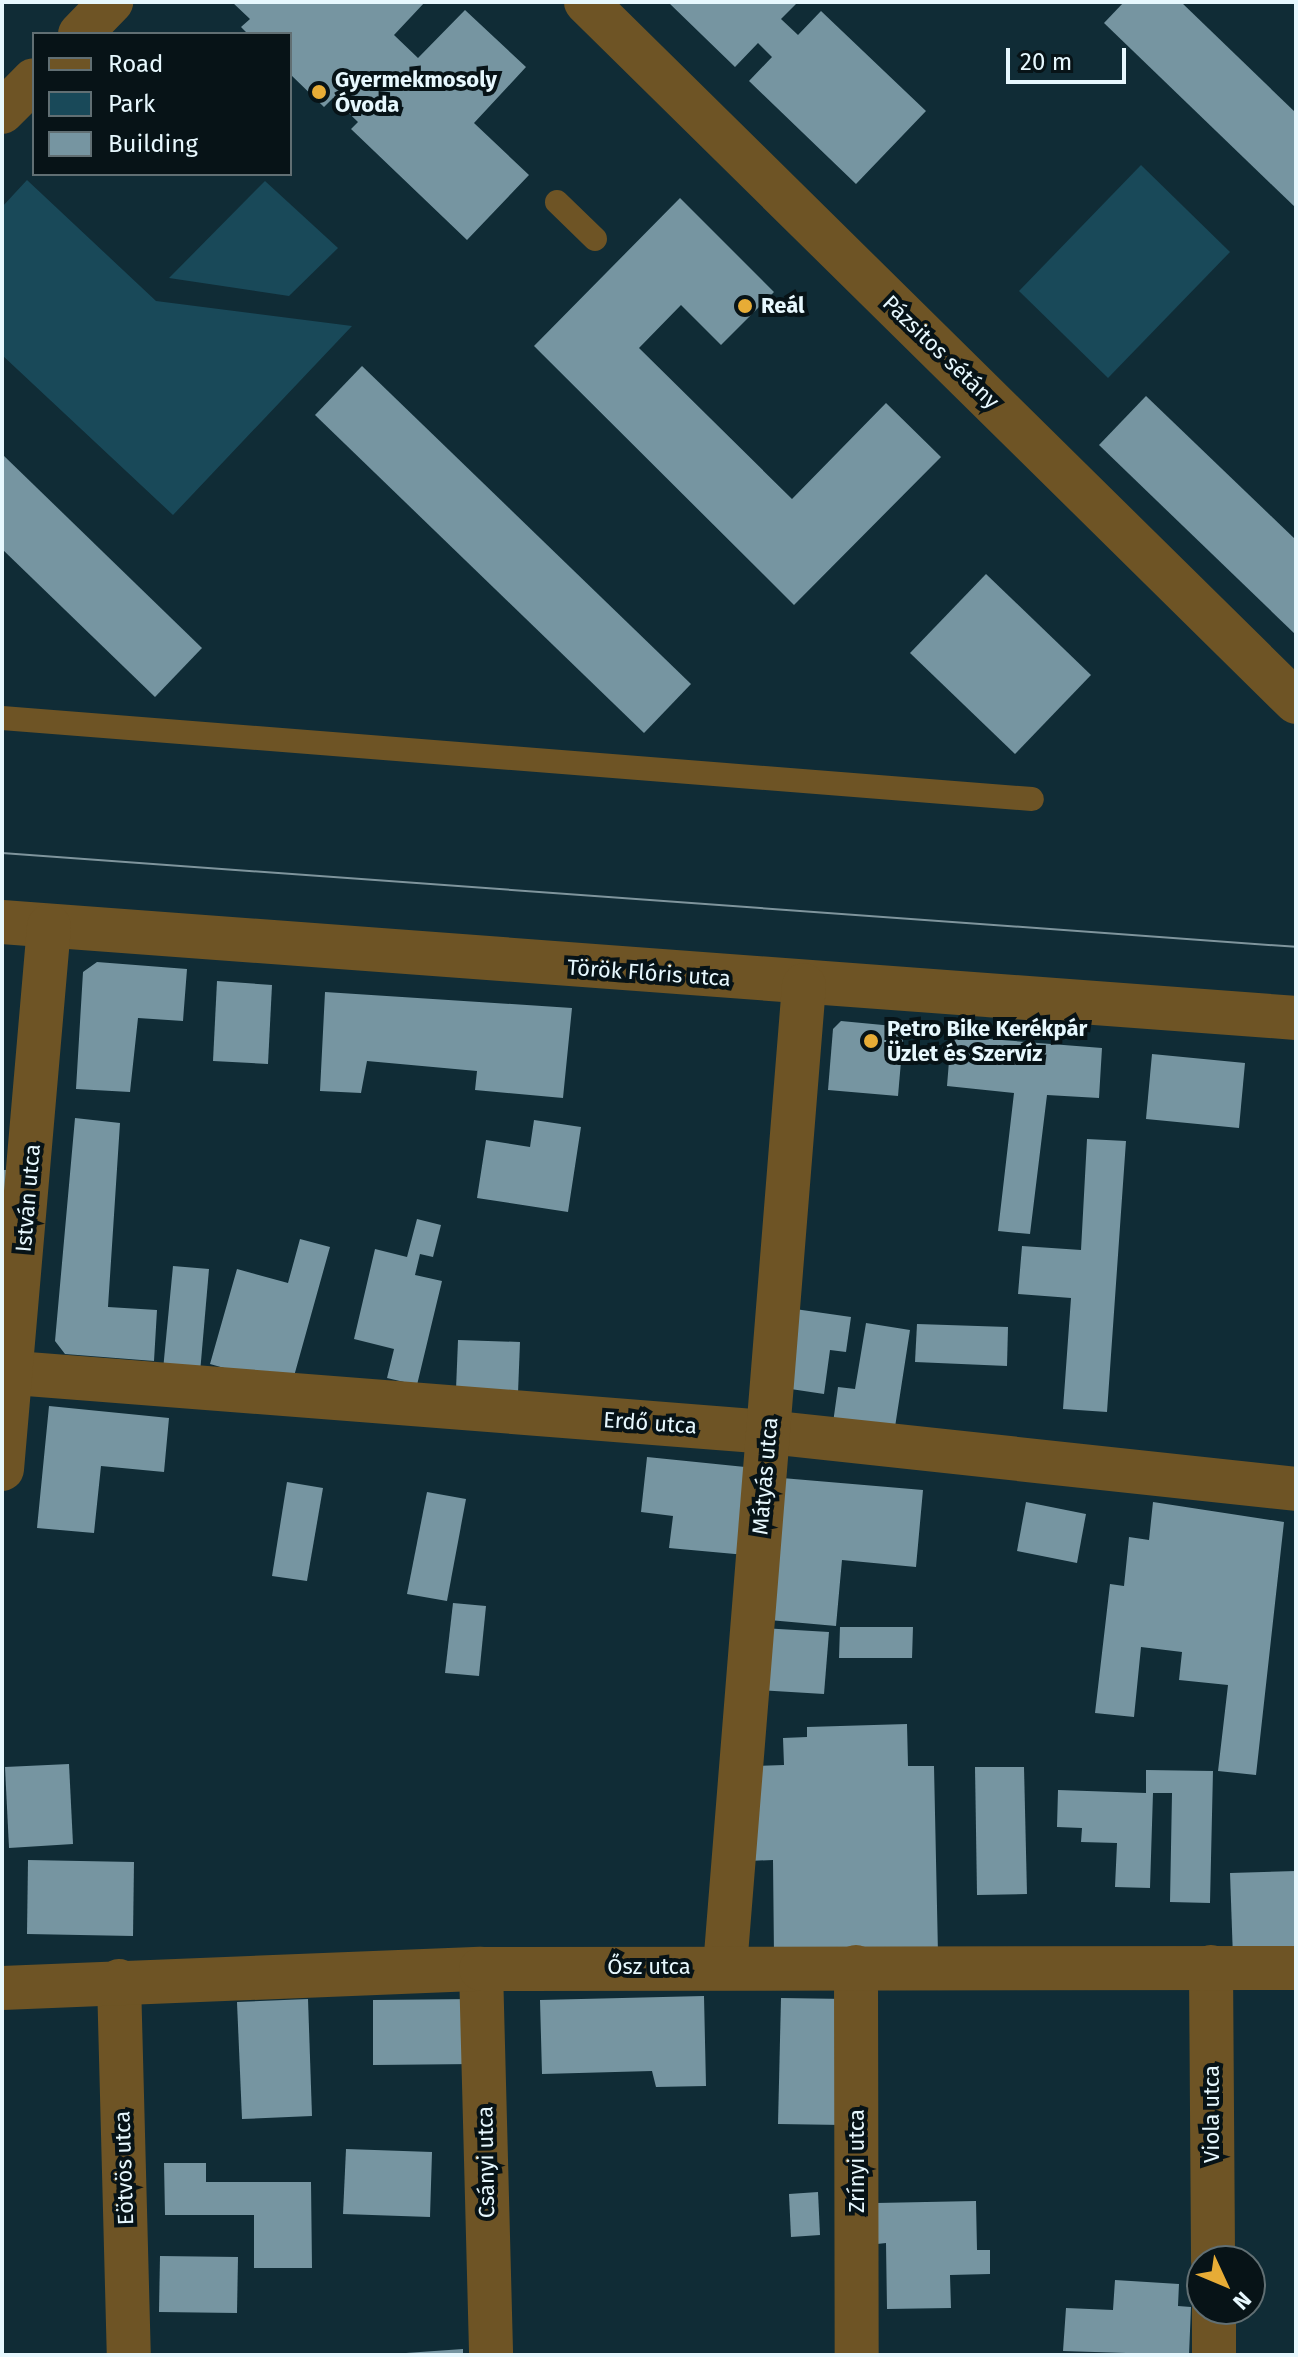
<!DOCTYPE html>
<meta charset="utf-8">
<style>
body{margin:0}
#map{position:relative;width:1298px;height:2357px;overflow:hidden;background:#102c36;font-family:"Fira Sans",sans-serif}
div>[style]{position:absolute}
.green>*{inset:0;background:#194959}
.building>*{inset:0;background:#7695a1}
.lane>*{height:24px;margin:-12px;padding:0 12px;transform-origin:12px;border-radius:12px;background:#6e5425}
.street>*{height:44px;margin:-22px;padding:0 22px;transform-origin:22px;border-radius:22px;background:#6e5425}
.tram>*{height:2px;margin:-1px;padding:0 1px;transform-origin:1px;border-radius:1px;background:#7f959d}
.dots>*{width:22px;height:22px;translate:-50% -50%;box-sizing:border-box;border:4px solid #071317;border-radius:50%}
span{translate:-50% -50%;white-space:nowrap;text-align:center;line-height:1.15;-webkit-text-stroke:8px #071317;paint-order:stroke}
.poi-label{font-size:22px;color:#e7f8fe;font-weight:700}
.left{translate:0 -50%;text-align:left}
.street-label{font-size:22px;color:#e7f8fe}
.frame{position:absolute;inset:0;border:4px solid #e7f8fe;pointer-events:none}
.legend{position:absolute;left:32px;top:32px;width:260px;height:144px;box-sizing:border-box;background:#071317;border:2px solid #616f73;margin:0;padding:10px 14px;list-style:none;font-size:24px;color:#e7f8fe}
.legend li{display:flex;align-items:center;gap:16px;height:40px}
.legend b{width:40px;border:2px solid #616f73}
.north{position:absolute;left:1186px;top:2245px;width:80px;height:80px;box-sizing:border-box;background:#071317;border:2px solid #616f73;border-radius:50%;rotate:134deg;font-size:22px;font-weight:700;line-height:32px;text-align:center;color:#e7f8fe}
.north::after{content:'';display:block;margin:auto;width:28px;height:36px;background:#e7ac36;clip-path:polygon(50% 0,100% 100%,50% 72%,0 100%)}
.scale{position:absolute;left:1006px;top:48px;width:120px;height:36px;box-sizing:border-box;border:4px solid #e7f8fe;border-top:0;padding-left:10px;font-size:24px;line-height:28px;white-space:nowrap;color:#e7f8fe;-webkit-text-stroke:6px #071317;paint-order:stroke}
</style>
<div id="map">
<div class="green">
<i style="clip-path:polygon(1141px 165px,1230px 252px,1108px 378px,1019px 291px)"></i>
<i style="clip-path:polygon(27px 180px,156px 301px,352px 326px,173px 515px,2px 355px,2px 207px)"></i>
<i style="clip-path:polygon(265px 181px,338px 248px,289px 296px,169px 278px)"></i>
</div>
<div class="building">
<i style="clip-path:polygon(232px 2px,425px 2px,394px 35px,418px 58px,465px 10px,526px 67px,474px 123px,529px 175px,467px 240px,351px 129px,358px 122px,333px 98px,324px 107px,290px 74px,290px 34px,248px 34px,241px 27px,250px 19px)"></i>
<i style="clip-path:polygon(668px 2px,798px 2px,781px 19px,798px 35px,821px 11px,926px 111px,856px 184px,749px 81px,772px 57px,758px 43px,735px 67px)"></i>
<i style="clip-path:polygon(1124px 2px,1181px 2px,1296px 113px,1296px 208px,1104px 23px)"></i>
<i style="clip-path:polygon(680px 198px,774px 292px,721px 345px,681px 305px,639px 348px,792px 499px,886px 403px,941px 457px,794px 605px,534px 346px)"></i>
<i style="clip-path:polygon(362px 366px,691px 684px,644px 733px,315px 415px)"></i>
<i style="clip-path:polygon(1146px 396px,1296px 540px,1296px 635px,1099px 445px)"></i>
<i style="clip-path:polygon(2px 454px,202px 648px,155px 697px,2px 549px)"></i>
<i style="clip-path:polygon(986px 574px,1091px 675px,1015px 754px,910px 653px)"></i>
<i style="clip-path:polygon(97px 962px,187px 969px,183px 1021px,138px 1018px,130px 1092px,76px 1089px,83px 972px)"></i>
<i style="clip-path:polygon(217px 981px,272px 985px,268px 1064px,213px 1061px)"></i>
<i style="clip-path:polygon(325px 992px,572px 1008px,563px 1098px,475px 1090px,477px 1071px,367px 1061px,361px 1093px,320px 1091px)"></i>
<i style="clip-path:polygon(841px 1021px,904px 1027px,898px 1096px,828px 1090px,833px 1029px)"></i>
<i style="clip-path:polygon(951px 1036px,1102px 1048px,1099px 1098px,1047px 1095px,1030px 1234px,998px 1231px,1014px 1093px,947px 1086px)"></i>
<i style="clip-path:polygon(1152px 1054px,1245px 1063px,1239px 1128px,1146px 1119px)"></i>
<i style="clip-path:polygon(75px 1118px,120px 1123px,108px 1307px,157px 1310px,154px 1361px,65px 1354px,55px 1341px)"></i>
<i style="clip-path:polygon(534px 1120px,581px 1127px,568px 1212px,477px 1198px,486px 1140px,530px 1147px)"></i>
<i style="clip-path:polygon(1087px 1139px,1126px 1141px,1107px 1412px,1063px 1409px,1071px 1298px,1018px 1294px,1022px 1246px,1081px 1250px)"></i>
<i style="clip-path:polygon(2px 1170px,12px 1170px,7px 1206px,2px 1206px)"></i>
<i style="clip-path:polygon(417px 1219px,441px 1225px,433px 1257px,420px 1254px,415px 1275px,442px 1281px,417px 1385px,387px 1378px,394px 1349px,354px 1339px,375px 1249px,407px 1257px)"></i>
<i style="clip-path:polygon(300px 1239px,330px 1247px,291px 1387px,210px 1364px,237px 1269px,288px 1283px)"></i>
<i style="clip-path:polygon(173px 1266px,209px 1269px,200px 1373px,163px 1370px)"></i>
<i style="clip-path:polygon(795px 1309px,851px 1317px,846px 1352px,830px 1350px,824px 1394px,784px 1388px)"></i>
<i style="clip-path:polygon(866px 1323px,910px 1330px,893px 1440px,832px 1430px,838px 1387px,855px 1389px)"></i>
<i style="clip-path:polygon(917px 1324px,1008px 1327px,1007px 1366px,915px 1362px)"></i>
<i style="clip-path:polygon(458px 1340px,520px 1342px,518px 1393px,456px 1390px)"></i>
<i style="clip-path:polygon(49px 1406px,169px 1418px,164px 1472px,101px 1466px,94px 1533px,37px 1528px)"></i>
<i style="clip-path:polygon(647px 1457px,755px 1468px,746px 1555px,669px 1548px,673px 1516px,641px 1512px)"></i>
<i style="clip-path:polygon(782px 1478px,923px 1490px,916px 1567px,842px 1560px,836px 1626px,769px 1620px)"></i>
<i style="clip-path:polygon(287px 1482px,323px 1488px,307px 1581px,272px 1576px)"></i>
<i style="clip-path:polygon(427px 1492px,466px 1499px,447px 1601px,407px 1594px)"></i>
<i style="clip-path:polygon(1026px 1502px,1086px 1514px,1077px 1563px,1017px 1551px)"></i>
<i style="clip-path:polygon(1153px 1502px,1284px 1522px,1256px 1775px,1218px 1771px,1228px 1685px,1179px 1680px,1182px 1652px,1141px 1647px,1134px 1717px,1095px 1713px,1110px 1584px,1124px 1586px,1129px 1537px,1149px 1540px)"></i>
<i style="clip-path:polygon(453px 1603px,486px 1606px,479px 1676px,445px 1673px)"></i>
<i style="clip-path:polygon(840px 1627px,913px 1627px,912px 1658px,839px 1658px)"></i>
<i style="clip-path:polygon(762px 1628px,829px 1632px,824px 1694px,758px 1690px)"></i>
<i style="clip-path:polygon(907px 1724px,908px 1766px,934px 1766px,938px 1953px,774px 1957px,773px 1860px,748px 1861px,758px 1766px,784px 1765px,783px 1738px,807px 1737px,807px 1727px)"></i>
<i style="clip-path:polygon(69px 1764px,73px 1844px,9px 1848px,5px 1767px)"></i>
<i style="clip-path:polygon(975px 1767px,1024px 1767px,1027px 1894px,977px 1895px)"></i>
<i style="clip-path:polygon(1146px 1770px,1213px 1771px,1210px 1903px,1170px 1902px,1172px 1793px,1153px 1793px,1150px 1888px,1115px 1887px,1117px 1843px,1081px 1842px,1082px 1828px,1057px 1827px,1058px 1790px,1146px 1793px)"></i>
<i style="clip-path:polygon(28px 1860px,134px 1862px,133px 1936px,27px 1934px)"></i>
<i style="clip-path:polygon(1296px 1871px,1296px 1956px,1233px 1958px,1230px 1873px)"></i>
<i style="clip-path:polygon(704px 1996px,706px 2086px,656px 2087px,652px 2071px,542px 2074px,540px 2000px)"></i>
<i style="clip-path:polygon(781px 1998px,847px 1999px,843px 2125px,778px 2124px)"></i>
<i style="clip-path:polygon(308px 1999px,312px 2116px,242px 2119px,237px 2002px)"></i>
<i style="clip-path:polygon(475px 1999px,475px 2064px,373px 2065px,373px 2000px)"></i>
<i style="clip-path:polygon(346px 2149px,432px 2152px,430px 2217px,343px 2214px)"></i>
<i style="clip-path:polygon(164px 2163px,206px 2163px,206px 2182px,311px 2182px,312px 2268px,254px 2268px,254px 2215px,165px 2215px)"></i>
<i style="clip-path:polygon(818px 2192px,820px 2235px,791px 2237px,789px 2194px)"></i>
<i style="clip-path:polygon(976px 2201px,977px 2250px,990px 2250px,990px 2274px,950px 2275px,951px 2308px,887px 2309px,886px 2243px,877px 2244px,876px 2203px)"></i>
<i style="clip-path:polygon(160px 2256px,238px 2257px,237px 2313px,159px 2312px)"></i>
<i style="clip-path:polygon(1115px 2280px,1179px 2284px,1178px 2306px,1191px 2307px,1189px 2355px,1063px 2351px,1066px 2308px,1113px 2310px)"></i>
<i style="clip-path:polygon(463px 2349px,463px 2355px,406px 2355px,406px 2353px)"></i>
</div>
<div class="lane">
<i style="left:557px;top:202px;width:53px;rotate:44.2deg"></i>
<i style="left:2px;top:718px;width:1033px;rotate:4.5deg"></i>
</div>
<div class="street">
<i style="left:586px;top:2px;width:997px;rotate:44.59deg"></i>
<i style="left:80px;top:34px;width:45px;rotate:-45.9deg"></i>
<i style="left:2px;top:112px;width:45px;rotate:-45deg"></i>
<i style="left:2px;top:922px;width:1298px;rotate:4.24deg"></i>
<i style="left:2px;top:1372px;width:768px;rotate:4.48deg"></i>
<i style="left:768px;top:1432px;width:531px;rotate:6.16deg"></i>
<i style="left:2px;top:1469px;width:545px;rotate:-85.05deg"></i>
<i style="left:725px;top:1967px;width:985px;rotate:-85.4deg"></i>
<i style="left:856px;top:1967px;width:388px;rotate:89.9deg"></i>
<i style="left:1211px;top:1967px;width:294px;rotate:89.6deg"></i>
<i style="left:481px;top:1969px;width:386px;rotate:88.5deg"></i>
<i style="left:119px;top:1981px;width:374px;rotate:88.5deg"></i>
<i style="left:2px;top:1988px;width:479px;rotate:-2.3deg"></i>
<i style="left:481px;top:1969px;width:815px;rotate:-0.07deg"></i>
<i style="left:1214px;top:2309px;width:46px;rotate:90deg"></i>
</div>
<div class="tram">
<i style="left:2px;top:853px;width:1297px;rotate:4.15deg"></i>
</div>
<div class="dots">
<i style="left:319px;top:92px;background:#e7ac36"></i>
<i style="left:745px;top:306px;background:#e7ac36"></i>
<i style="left:871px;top:1041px;background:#e7ac36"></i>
</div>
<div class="poi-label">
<span class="left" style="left:335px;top:92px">Gyermekmosoly<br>Óvoda</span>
<span class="left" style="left:761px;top:306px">Reál</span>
<span class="left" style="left:887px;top:1041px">Petro Bike Kerékpár<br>Üzlet és Szervíz</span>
</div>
<div class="street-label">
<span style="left:941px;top:352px;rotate:44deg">Pázsitos sétány</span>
<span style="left:649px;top:973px;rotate:4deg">Török Flóris utca</span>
<span style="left:28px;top:1198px;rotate:-85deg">István utca</span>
<span style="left:650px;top:1423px;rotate:4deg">Erdő utca</span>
<span style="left:765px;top:1476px;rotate:-85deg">Mátyás utca</span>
<span style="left:649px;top:1967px">Ősz utca</span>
<span style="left:1212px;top:2114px;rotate:-90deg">Viola utca</span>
<span style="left:857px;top:2161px;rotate:-90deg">Zrínyi utca</span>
<span style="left:486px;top:2162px;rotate:-91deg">Csányi utca</span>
<span style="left:124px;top:2168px;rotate:-92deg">Eötvös utca</span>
</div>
<div class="frame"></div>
<ul class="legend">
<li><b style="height:10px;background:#6e5425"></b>Road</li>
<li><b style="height:22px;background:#194959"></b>Park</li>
<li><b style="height:22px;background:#7695a1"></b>Building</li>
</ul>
<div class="north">N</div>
<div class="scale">20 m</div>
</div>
